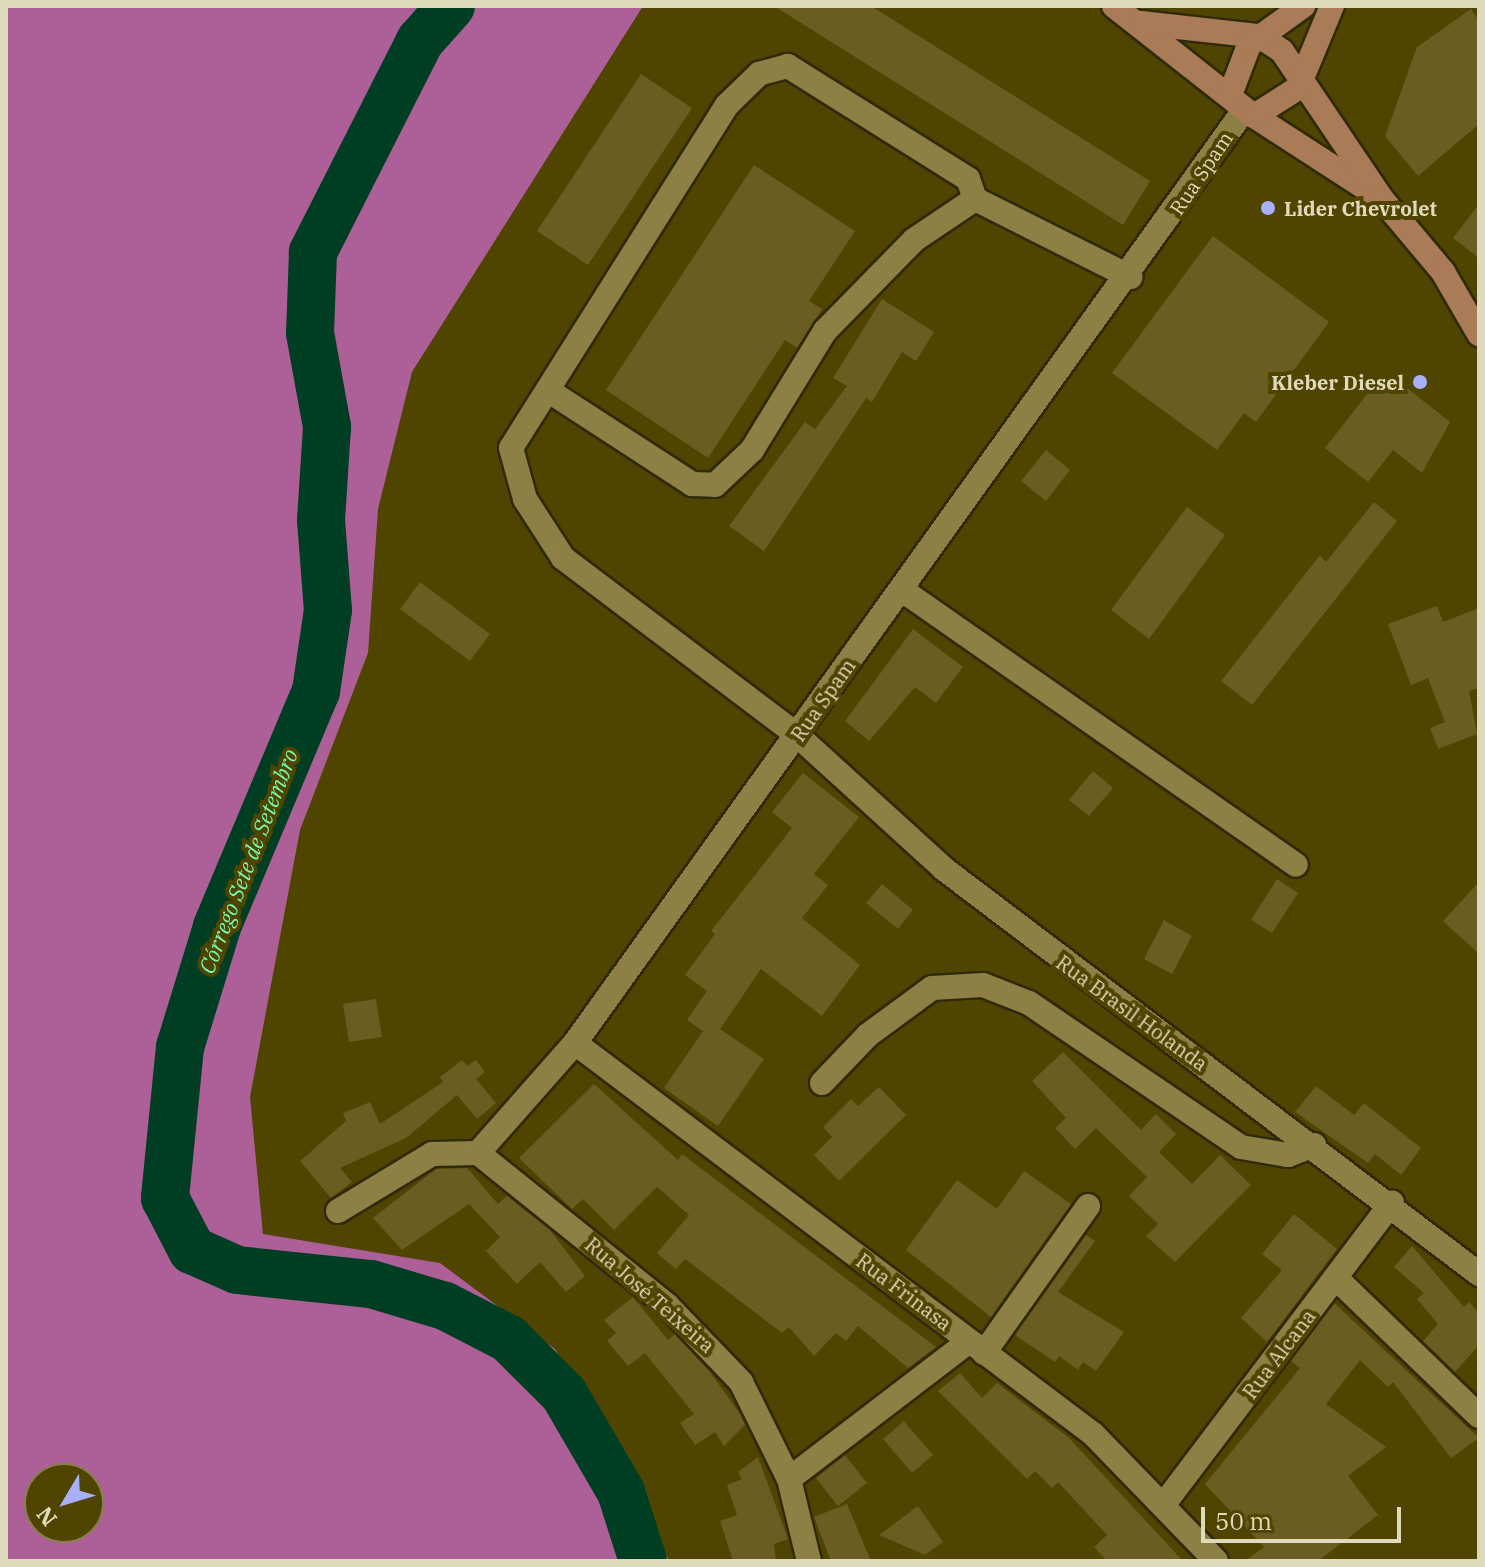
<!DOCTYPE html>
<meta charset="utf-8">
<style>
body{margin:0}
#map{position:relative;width:1485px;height:1567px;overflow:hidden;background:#4f4400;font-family:"IBM Plex Serif",serif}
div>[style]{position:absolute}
.forest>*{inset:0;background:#ad5f97}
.river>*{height:48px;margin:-24px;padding:0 24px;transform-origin:24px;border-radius:24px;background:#003e24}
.building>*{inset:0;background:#695d21}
.roads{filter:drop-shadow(2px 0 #302a0a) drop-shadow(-2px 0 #302a0a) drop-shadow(0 2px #302a0a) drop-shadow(0 -2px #302a0a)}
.minor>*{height:24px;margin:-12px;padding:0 12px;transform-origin:12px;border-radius:12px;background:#8c8045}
.major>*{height:24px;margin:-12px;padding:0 12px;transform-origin:12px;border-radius:12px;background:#a97b56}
.dots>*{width:22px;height:22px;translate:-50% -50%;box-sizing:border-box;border:4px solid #4f4400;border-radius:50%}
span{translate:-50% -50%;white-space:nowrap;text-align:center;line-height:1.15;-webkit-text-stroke:8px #4f4400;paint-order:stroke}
.street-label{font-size:20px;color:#e0dabc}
.poi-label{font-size:20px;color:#e0dabc;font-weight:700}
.left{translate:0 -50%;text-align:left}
.right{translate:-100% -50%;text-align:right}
.water-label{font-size:22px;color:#72f9b3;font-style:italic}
.frame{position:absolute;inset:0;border:8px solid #e0dabc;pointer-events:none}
.north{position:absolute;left:24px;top:1463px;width:80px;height:80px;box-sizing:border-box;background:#4f4400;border:2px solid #89804b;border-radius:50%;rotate:232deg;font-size:22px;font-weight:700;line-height:32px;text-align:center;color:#e0dabc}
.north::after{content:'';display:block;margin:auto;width:28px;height:36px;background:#a8b0fc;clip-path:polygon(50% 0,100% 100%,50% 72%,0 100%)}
.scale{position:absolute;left:1201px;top:1507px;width:200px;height:36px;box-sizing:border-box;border:4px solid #e0dabc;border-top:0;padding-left:10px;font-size:24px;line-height:28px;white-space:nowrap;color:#e0dabc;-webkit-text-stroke:6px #4f4400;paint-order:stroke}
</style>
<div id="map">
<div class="forest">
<i style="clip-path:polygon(evenodd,6px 6px,643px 6px,412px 372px,378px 509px,368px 653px,300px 830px,250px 1097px,263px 1234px,440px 1263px,555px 1349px,625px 1466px,669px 1561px,6px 1561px,6px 6px,40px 1479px,88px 1479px,88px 1527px,40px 1527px,40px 1479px)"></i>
</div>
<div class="river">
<i style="left:451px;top:6px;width:47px;rotate:131.5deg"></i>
<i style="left:420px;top:41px;width:237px;rotate:116.9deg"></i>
<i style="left:313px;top:252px;width:81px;rotate:92.1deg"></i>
<i style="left:310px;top:333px;width:96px;rotate:79.7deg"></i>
<i style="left:327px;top:427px;width:93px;rotate:93.7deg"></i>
<i style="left:321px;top:520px;width:90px;rotate:85.6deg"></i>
<i style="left:328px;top:610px;width:82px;rotate:98.4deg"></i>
<i style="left:316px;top:691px;width:256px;rotate:112.8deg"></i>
<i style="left:217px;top:927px;width:126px;rotate:107.1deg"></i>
<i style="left:180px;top:1047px;width:152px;rotate:95.7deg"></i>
<i style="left:165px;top:1198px;width:59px;rotate:62.6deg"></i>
<i style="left:192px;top:1250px;width:49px;rotate:24deg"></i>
<i style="left:237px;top:1270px;width:135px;rotate:6deg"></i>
<i style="left:371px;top:1284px;width:77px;rotate:16.6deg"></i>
<i style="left:445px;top:1306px;width:72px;rotate:27.3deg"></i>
<i style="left:509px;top:1339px;width:78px;rotate:45deg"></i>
<i style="left:564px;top:1394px;width:113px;rotate:59.8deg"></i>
<i style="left:621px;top:1492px;width:72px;rotate:72.3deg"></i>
</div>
<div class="building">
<i style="clip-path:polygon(774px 6px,871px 6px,1150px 181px,1123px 225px)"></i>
<i style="clip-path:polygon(1471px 9px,1479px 21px,1479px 124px,1418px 176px,1385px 136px,1417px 47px)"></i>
<i style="clip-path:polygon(641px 74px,692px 108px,588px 265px,537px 231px)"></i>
<i style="clip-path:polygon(754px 165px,855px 231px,809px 301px,822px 309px,797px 348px,785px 340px,708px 458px,606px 390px)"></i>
<i style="clip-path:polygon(1479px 204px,1479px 258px,1453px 238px)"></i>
<i style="clip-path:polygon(1213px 236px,1329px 322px,1256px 422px,1244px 413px,1217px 450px,1112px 373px)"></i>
<i style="clip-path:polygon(882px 299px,934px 332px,916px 361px,902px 352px,872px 402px,866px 398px,764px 551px,729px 526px,805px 422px,815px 429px,847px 386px,833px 378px)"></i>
<i style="clip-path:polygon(1375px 384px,1402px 384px,1450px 422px,1422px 473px,1393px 450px,1368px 482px,1325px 448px)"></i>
<i style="clip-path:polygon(1046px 450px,1070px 470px,1046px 501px,1021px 481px)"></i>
<i style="clip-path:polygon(1374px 502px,1397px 521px,1252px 705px,1221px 681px,1320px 555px,1326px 562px)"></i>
<i style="clip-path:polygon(1187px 507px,1225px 535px,1149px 639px,1111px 610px)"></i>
<i style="clip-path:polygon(420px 582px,490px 634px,470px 661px,400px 609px)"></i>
<i style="clip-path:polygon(1437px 606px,1443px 622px,1479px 608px,1479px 688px,1469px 691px,1477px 734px,1438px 749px,1430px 728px,1445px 722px,1428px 678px,1411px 685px,1388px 624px)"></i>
<i style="clip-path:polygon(913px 629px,963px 667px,936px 703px,915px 687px,869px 741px,845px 721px)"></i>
<i style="clip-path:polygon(1093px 771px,1113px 788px,1089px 816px,1069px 800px)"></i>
<i style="clip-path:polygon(803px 773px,859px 817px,814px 874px,828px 885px,802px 918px,860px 965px,822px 1016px,761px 969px,720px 1029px,764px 1059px,718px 1126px,664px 1088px,703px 1031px,687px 1020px,707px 991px,685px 975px,715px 934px,711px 931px,792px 828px,772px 812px)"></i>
<i style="clip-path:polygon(1277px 879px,1298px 893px,1272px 933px,1251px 920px)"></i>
<i style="clip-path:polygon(1479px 882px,1479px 954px,1443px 921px)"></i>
<i style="clip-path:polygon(882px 884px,913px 910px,898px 929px,866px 903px)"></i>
<i style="clip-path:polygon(1164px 920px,1192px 936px,1172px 974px,1144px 959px)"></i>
<i style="clip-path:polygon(376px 999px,382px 1037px,349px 1042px,343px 1004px)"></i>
<i style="clip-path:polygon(1063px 1052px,1141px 1130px,1156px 1114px,1176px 1134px,1159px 1152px,1192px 1184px,1220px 1155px,1251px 1185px,1175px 1262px,1146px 1236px,1158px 1224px,1129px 1196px,1147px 1177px,1096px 1128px,1075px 1149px,1055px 1128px,1066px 1118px,1032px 1081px)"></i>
<i style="clip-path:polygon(462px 1060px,467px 1066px,476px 1060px,485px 1072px,476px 1079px,496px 1103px,477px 1119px,457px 1095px,406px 1138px,340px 1168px,352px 1182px,331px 1198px,300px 1161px,346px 1121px,343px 1113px,370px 1102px,380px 1124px,443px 1082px,440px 1077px)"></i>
<i style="clip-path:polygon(594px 1084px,678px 1160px,682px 1154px,936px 1347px,908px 1368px,858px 1326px,846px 1341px,836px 1333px,814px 1356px,789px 1327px,782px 1333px,685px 1259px,676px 1269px,657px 1253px,689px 1215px,657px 1187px,614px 1230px,583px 1199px,572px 1209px,519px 1158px)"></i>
<i style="clip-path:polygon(1316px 1086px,1354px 1115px,1364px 1103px,1421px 1148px,1401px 1175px,1375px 1154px,1368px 1163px,1295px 1112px)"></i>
<i style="clip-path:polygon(879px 1087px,906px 1115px,839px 1181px,814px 1155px,832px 1137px,823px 1127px,851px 1099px,858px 1106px)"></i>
<i style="clip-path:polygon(467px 1168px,498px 1204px,507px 1196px,550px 1230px,585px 1276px,566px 1292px,540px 1262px,517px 1284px,486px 1251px,500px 1237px,469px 1204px,402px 1250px,373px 1218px,436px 1169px)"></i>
<i style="clip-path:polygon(1024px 1171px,1071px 1204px,991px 1317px,906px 1250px,957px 1180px,997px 1209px)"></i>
<i style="clip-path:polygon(1294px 1214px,1337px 1249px,1267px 1342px,1241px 1318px,1282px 1270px,1262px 1254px)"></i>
<i style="clip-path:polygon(1086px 1235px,1095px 1241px,1058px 1292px,1124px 1332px,1096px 1371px,1083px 1362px,1078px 1370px,1059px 1356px,1055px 1362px,1015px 1335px)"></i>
<i style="clip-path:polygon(1412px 1246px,1464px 1307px,1469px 1302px,1479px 1313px,1479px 1345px,1455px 1372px,1423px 1341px,1438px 1324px,1417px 1299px,1424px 1293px,1394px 1267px)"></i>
<i style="clip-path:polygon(633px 1297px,668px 1340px,675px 1334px,710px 1372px,740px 1414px,745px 1425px,724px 1446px,715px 1432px,695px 1445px,680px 1423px,694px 1414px,645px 1353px,628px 1366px,607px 1341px,616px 1333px,604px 1320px)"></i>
<i style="clip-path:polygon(1334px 1303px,1479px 1438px,1451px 1458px,1393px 1382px,1388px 1387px,1360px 1360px,1326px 1404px,1386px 1447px,1348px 1476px,1378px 1515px,1318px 1561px,1245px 1561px,1264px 1547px,1205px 1484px,1300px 1368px,1291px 1361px)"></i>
<i style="clip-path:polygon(960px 1373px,982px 1398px,997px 1383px,1069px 1438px,1183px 1561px,1107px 1561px,1094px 1547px,1107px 1535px,1058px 1482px,1052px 1488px,1035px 1471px,1027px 1479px,938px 1391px)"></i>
<i style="clip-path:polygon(904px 1421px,933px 1455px,912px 1473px,883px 1439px)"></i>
<i style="clip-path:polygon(845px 1455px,867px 1483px,838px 1506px,816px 1478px)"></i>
<i style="clip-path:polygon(758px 1457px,788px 1539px,774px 1544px,776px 1561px,733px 1561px,720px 1521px,737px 1515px,727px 1485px,742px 1479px,738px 1472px)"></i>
<i style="clip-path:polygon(847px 1504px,871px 1561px,831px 1561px,814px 1517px)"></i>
<i style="clip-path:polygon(918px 1506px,943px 1542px,925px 1555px,879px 1535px)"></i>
</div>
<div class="roads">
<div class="minor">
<i style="left:975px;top:199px;width:174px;rotate:26.7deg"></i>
<i style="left:549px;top:391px;width:171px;rotate:33deg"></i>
<i style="left:692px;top:484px;width:23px;rotate:2deg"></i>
<i style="left:715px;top:485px;width:51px;rotate:-43.4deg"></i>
<i style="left:752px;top:450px;width:140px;rotate:-58.5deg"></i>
<i style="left:825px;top:331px;width:127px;rotate:-45.6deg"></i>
<i style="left:914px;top:240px;width:73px;rotate:-33.9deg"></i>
<i style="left:975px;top:199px;width:21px;rotate:-109deg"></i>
<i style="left:968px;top:179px;width:213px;rotate:-147.9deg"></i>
<i style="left:788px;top:66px;width:30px;rotate:165deg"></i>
<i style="left:759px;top:74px;width:45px;rotate:135.9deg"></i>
<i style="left:727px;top:105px;width:405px;rotate:122.2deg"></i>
<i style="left:511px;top:448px;width:53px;rotate:74.6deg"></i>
<i style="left:525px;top:499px;width:70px;rotate:57.2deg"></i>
<i style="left:563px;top:558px;width:295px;rotate:37.1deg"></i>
<i style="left:798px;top:736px;width:197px;rotate:42.3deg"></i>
<i style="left:944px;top:869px;width:671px;rotate:37.13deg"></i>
<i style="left:902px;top:590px;width:480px;rotate:34.9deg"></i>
<i style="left:575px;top:1043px;width:649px;rotate:37.05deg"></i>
<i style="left:1093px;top:1434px;width:177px;rotate:45.9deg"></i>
<i style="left:822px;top:1083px;width:66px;rotate:-46.2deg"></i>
<i style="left:868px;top:1035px;width:79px;rotate:-36.3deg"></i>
<i style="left:932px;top:988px;width:51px;rotate:-3.4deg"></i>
<i style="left:983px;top:985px;width:49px;rotate:21.4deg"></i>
<i style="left:1029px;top:1003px;width:256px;rotate:34.2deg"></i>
<i style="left:1241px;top:1147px;width:48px;rotate:9.7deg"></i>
<i style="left:1288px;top:1155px;width:28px;rotate:-21deg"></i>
<i style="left:478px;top:1153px;width:243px;rotate:38.8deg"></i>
<i style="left:667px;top:1305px;width:107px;rotate:46.1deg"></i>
<i style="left:741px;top:1382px;width:108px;rotate:63.7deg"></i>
<i style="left:789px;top:1479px;width:84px;rotate:76.3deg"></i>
<i style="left:338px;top:1211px;width:110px;rotate:-31.2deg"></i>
<i style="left:432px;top:1154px;width:46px;rotate:-1.2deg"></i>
<i style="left:478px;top:1153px;width:147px;rotate:-48.6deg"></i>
<i style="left:575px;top:1043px;width:1149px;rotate:-54.35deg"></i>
<i style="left:1337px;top:1279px;width:197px;rotate:44deg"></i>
<i style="left:984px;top:1353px;width:180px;rotate:-54.7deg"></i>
<i style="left:789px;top:1479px;width:225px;rotate:-37.4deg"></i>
<i style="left:1164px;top:1504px;width:378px;rotate:-52.9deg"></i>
</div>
<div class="major">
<i style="left:1114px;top:6px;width:178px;rotate:38.2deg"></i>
<i style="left:1254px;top:116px;width:145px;rotate:32.9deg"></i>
<i style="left:1141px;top:23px;width:119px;rotate:6.3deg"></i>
<i style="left:1259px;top:36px;width:27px;rotate:33deg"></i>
<i style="left:1282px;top:51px;width:177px;rotate:56deg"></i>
<i style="left:1381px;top:198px;width:97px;rotate:50deg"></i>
<i style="left:1443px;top:272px;width:72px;rotate:59.9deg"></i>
<i style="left:1230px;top:95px;width:53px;rotate:-69.2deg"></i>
<i style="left:1249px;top:45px;width:67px;rotate:-35.8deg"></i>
<i style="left:1254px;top:116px;width:52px;rotate:-32.5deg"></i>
<i style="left:1298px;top:88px;width:89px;rotate:-67.5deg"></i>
</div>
</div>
<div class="dots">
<i style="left:1268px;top:208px;background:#a8b0fc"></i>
<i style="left:1420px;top:382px;background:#a8b0fc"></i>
</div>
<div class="street-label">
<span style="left:1201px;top:173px;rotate:-56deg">Rua Spam</span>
<span style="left:823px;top:700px;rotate:-55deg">Rua Spam</span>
<span style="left:1132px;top:1013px;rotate:36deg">Rua Brasil Holanda</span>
<span style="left:904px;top:1292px;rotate:37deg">Rua Frinasa</span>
<span style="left:650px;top:1295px;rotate:41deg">Rua José Teixeira</span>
<span style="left:1279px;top:1354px;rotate:-53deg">Rua Alcana</span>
</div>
<div class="poi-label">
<span class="left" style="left:1284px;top:208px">Lider Chevrolet</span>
<span class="right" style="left:1404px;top:382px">Kleber Diesel</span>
</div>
<div class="water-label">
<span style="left:248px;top:861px;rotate:-69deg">Córrego Sete de Setembro</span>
</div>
<div class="frame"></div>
<div class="north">N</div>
<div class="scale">50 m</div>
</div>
